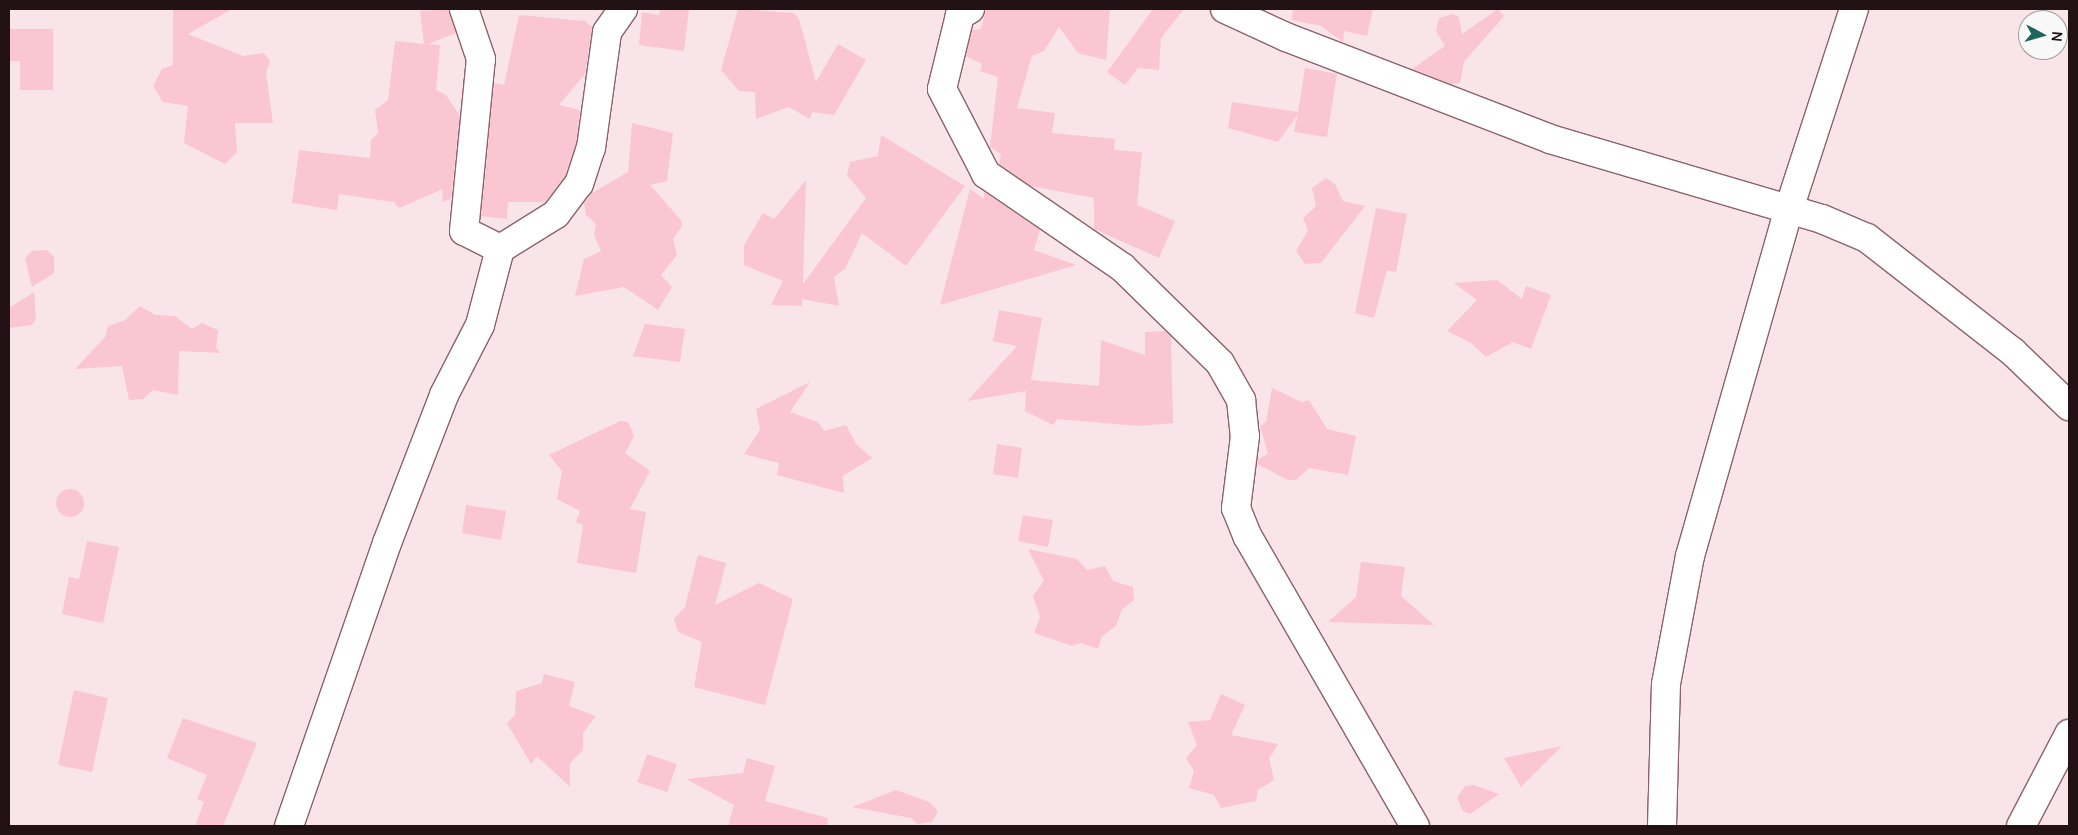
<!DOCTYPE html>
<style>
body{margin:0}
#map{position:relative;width:2078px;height:835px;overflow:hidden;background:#f9e5e9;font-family:Manrope,sans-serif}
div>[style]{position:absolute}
.building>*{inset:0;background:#fac6d2}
.round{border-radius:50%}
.roads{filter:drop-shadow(1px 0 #8b616c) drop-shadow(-1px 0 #8b616c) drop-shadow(0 1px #8b616c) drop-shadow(0 -1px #8b616c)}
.street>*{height:28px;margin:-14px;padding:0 14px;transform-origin:14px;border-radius:14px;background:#fff}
span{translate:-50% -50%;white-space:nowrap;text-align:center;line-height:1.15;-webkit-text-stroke:4px #f8f8f8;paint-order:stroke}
.frame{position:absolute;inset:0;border:10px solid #221216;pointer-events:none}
.north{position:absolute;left:2018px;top:10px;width:50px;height:50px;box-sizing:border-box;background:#f8f8f8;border:1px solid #a29c9e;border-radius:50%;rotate:96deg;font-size:14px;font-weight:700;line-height:20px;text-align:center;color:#221216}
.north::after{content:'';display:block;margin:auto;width:18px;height:22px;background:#1d665d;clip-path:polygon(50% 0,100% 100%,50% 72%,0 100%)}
</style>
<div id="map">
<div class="building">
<i style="clip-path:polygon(173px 9px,232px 9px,188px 34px,243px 56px,264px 53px,270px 61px,266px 73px,273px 123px,235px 123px,237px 152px,225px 164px,184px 143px,188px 106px,163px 102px,153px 86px,162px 69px,173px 65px)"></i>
<i style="clip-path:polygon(449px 9px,456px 33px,428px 44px,440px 45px,436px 90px,446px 95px,460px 116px,451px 199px,442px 202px,443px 189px,399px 208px,394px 202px,339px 194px,337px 210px,292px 203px,299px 150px,370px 158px,371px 140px,378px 133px,375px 110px,388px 100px,395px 41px,424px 44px,420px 11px)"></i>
<i style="clip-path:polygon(660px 9px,689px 9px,684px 51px,639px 45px,642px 12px,659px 15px)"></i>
<i style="clip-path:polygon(738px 9px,794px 13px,799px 19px,816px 82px,838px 44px,866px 60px,834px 115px,812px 112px,810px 119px,789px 107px,756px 119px,755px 92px,739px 91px,721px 70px)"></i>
<i style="clip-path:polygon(986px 9px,1110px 9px,1106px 60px,1078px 53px,1059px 27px,1044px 51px,1032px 56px,1017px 108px,1055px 113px,1052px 133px,1115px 139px,1114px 150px,1142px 152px,1137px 205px,1175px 221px,1159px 258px,1094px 229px,1094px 198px,1031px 186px,999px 164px,1001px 154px,990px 147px,998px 77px,980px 71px,982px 64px,966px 56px,972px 30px,981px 29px)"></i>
<i style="clip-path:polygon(1153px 9px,1184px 9px,1161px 38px,1159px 70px,1138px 68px,1125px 85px,1107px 72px)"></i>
<i style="clip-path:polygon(1293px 9px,1373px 9px,1367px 36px,1344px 31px,1343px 42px,1321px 26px,1292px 20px)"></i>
<i style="clip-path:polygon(1498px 9px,1504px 16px,1464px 62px,1460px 83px,1451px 84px,1412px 69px,1445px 46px,1436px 31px,1439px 18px,1452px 14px,1459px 17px,1462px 34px)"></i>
<i style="clip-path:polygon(519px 15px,585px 21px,592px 27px,585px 74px,559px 105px,580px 110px,576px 144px,565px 177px,545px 202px,508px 202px,507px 219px,481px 216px,494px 83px,504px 85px)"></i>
<i style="clip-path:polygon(9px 29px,53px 29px,53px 90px,20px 90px,20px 61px,9px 61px)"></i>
<i style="clip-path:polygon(1305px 68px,1337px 74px,1327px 137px,1294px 132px,1298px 114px,1278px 142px,1228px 128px,1232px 102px,1298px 112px)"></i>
<i style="clip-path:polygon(632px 123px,673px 133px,667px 181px,650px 185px,681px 220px,682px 226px,673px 239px,677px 255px,661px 275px,672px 287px,658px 310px,624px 287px,575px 296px,584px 259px,601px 251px,594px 235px,596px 224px,586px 215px,584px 203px,592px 193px,628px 172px)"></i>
<i style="clip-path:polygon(881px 135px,965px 186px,906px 266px,862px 233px,845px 269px,834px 277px,839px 306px,802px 299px,802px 306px,771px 305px,783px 281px,744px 265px,744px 245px,763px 213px,774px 219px,806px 180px,803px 284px,866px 198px,847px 175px,850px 162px,878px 156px)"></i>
<i style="clip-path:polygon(1326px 178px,1335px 184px,1343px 201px,1365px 206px,1321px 263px,1305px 264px,1296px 251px,1308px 230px,1303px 218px,1316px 206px,1312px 188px)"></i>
<i style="clip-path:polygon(970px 189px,984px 199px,984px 192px,1040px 230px,1034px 250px,1076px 265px,940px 305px)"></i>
<i style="clip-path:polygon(1376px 208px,1407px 214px,1396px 272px,1387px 270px,1374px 318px,1355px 313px)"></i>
<i style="clip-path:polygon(47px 250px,54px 257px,54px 273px,32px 287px,25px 258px,32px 251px)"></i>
<i style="clip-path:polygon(1497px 280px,1522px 299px,1526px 286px,1551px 295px,1531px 349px,1513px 342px,1486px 357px,1471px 343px,1447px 331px,1477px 300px,1454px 283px)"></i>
<i style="clip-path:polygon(34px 292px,36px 319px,32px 325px,9px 328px,9px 308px)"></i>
<i style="clip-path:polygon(140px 306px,155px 315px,175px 316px,192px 329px,202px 323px,218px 330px,216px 348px,221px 353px,179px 351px,178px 395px,153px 390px,143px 399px,129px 400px,122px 366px,75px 369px,105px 337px,108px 326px,125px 320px)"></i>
<i style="clip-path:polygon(999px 310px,1042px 318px,1031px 380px,1099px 386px,1101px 340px,1145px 355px,1145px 332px,1165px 331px,1171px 337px,1173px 423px,1139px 426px,1057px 419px,1053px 425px,1025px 411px,1026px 391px,967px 401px,1017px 346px,993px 341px)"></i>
<i style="clip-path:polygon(645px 324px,685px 329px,680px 362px,633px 356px)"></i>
<i style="clip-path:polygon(810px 382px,790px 412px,818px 422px,824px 431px,846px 425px,856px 444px,872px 458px,843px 476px,844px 493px,777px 475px,779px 463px,744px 454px,760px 430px,756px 409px)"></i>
<i style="clip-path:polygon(1272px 388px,1302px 402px,1309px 400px,1327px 429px,1356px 436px,1348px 475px,1309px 468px,1296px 480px,1288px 480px,1257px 464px,1258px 459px,1268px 454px,1260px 426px,1266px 422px)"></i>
<i style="clip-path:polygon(620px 421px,628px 422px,634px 436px,625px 453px,650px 471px,630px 509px,646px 512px,636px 573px,577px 563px,583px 525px,576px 522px,580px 511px,557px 499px,562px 471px,549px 455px)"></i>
<i style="clip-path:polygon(997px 444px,1022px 448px,1018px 478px,993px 474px)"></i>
<i class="round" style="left:56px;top:489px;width:28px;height:28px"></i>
<i style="clip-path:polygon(466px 505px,506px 511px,501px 540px,462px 533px)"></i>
<i style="clip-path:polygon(1023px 515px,1053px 520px,1048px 547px,1018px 541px)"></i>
<i style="clip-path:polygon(87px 541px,119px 547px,103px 623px,62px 614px,69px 577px,79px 579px)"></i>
<i style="clip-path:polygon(1028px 549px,1077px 559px,1087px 570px,1105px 566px,1113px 581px,1133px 587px,1134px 600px,1122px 609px,1116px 626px,1102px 636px,1098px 649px,1081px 643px,1072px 646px,1034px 633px,1040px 617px,1033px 596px,1044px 581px)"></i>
<i style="clip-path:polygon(698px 555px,726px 563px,715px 605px,759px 583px,793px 599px,765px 705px,694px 687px,702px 642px,678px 632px,674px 619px,685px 607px)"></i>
<i style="clip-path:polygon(1361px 562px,1405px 567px,1401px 596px,1434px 625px,1328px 622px,1356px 597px)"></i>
<i style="clip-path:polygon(544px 674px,575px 682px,569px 706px,596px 716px,583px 733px,583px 750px,570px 763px,570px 787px,537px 756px,531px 764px,507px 723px,515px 715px,516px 691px,542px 683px)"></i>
<i style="clip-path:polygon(74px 690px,108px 698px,92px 772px,58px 765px)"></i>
<i style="clip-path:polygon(1221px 694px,1245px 705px,1231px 735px,1278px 744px,1269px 758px,1274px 780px,1258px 790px,1256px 801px,1221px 808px,1214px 795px,1189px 788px,1194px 771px,1186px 758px,1197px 745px,1188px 722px,1210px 720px)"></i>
<i style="clip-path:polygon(183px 718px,257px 743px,223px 826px,195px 826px,204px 802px,197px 799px,207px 775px,167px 758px)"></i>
<i style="clip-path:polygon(1562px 746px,1521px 787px,1504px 758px)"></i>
<i style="clip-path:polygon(647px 754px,677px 764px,667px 792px,637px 782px)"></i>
<i style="clip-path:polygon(747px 758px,775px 766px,765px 801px,828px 818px,827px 826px,728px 826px,734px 805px,686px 779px,743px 773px)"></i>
<i style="clip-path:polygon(1473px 785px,1499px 794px,1470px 814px,1463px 811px,1457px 798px,1465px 786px)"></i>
<i style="clip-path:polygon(896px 790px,929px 802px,938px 811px,932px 822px,917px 824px,911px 818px,852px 807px)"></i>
</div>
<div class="roads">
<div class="street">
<i style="left:970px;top:9px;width:12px;rotate:149deg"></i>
<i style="left:960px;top:15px;width:76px;rotate:103.7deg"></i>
<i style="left:942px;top:89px;width:96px;rotate:62.6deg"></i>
<i style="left:986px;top:174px;width:165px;rotate:34.4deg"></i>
<i style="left:1122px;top:267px;width:137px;rotate:44.4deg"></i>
<i style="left:1220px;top:363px;width:43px;rotate:60.4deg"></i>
<i style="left:1241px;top:400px;width:36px;rotate:84deg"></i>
<i style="left:1245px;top:436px;width:73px;rotate:97.1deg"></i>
<i style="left:1236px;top:508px;width:31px;rotate:68deg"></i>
<i style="left:1248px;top:537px;width:334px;rotate:60deg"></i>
<i style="left:1225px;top:9px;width:67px;rotate:24.7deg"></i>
<i style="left:1286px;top:37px;width:283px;rotate:21.1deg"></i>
<i style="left:1550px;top:139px;width:284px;rotate:16.4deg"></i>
<i style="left:1822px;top:219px;width:49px;rotate:22.9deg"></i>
<i style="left:1867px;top:238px;width:185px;rotate:38deg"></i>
<i style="left:2013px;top:352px;width:78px;rotate:44deg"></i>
<i style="left:500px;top:249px;width:66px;rotate:-32deg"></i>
<i style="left:556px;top:214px;width:38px;rotate:-53deg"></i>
<i style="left:579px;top:184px;width:38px;rotate:-72deg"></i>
<i style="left:591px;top:148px;width:117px;rotate:-82.1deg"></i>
<i style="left:607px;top:32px;width:28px;rotate:-55deg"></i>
<i style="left:289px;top:826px;width:299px;rotate:-70.9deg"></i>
<i style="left:387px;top:543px;width:159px;rotate:-68.9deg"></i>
<i style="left:444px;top:395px;width:79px;rotate:-62.8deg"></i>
<i style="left:480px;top:325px;width:79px;rotate:-75.3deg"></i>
<i style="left:500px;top:249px;width:40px;rotate:-153.4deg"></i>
<i style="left:464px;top:231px;width:173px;rotate:-84.4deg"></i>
<i style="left:481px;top:59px;width:53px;rotate:-108.8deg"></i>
<i style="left:1662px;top:826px;width:142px;rotate:-88.4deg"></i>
<i style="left:1666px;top:684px;width:130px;rotate:-79.4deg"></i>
<i style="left:1690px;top:556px;width:361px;rotate:-74.1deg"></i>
<i style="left:1789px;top:209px;width:210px;rotate:-72deg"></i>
<i style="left:2021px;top:826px;width:104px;rotate:-62.4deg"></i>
</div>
</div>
<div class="frame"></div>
<div class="north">N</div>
</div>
